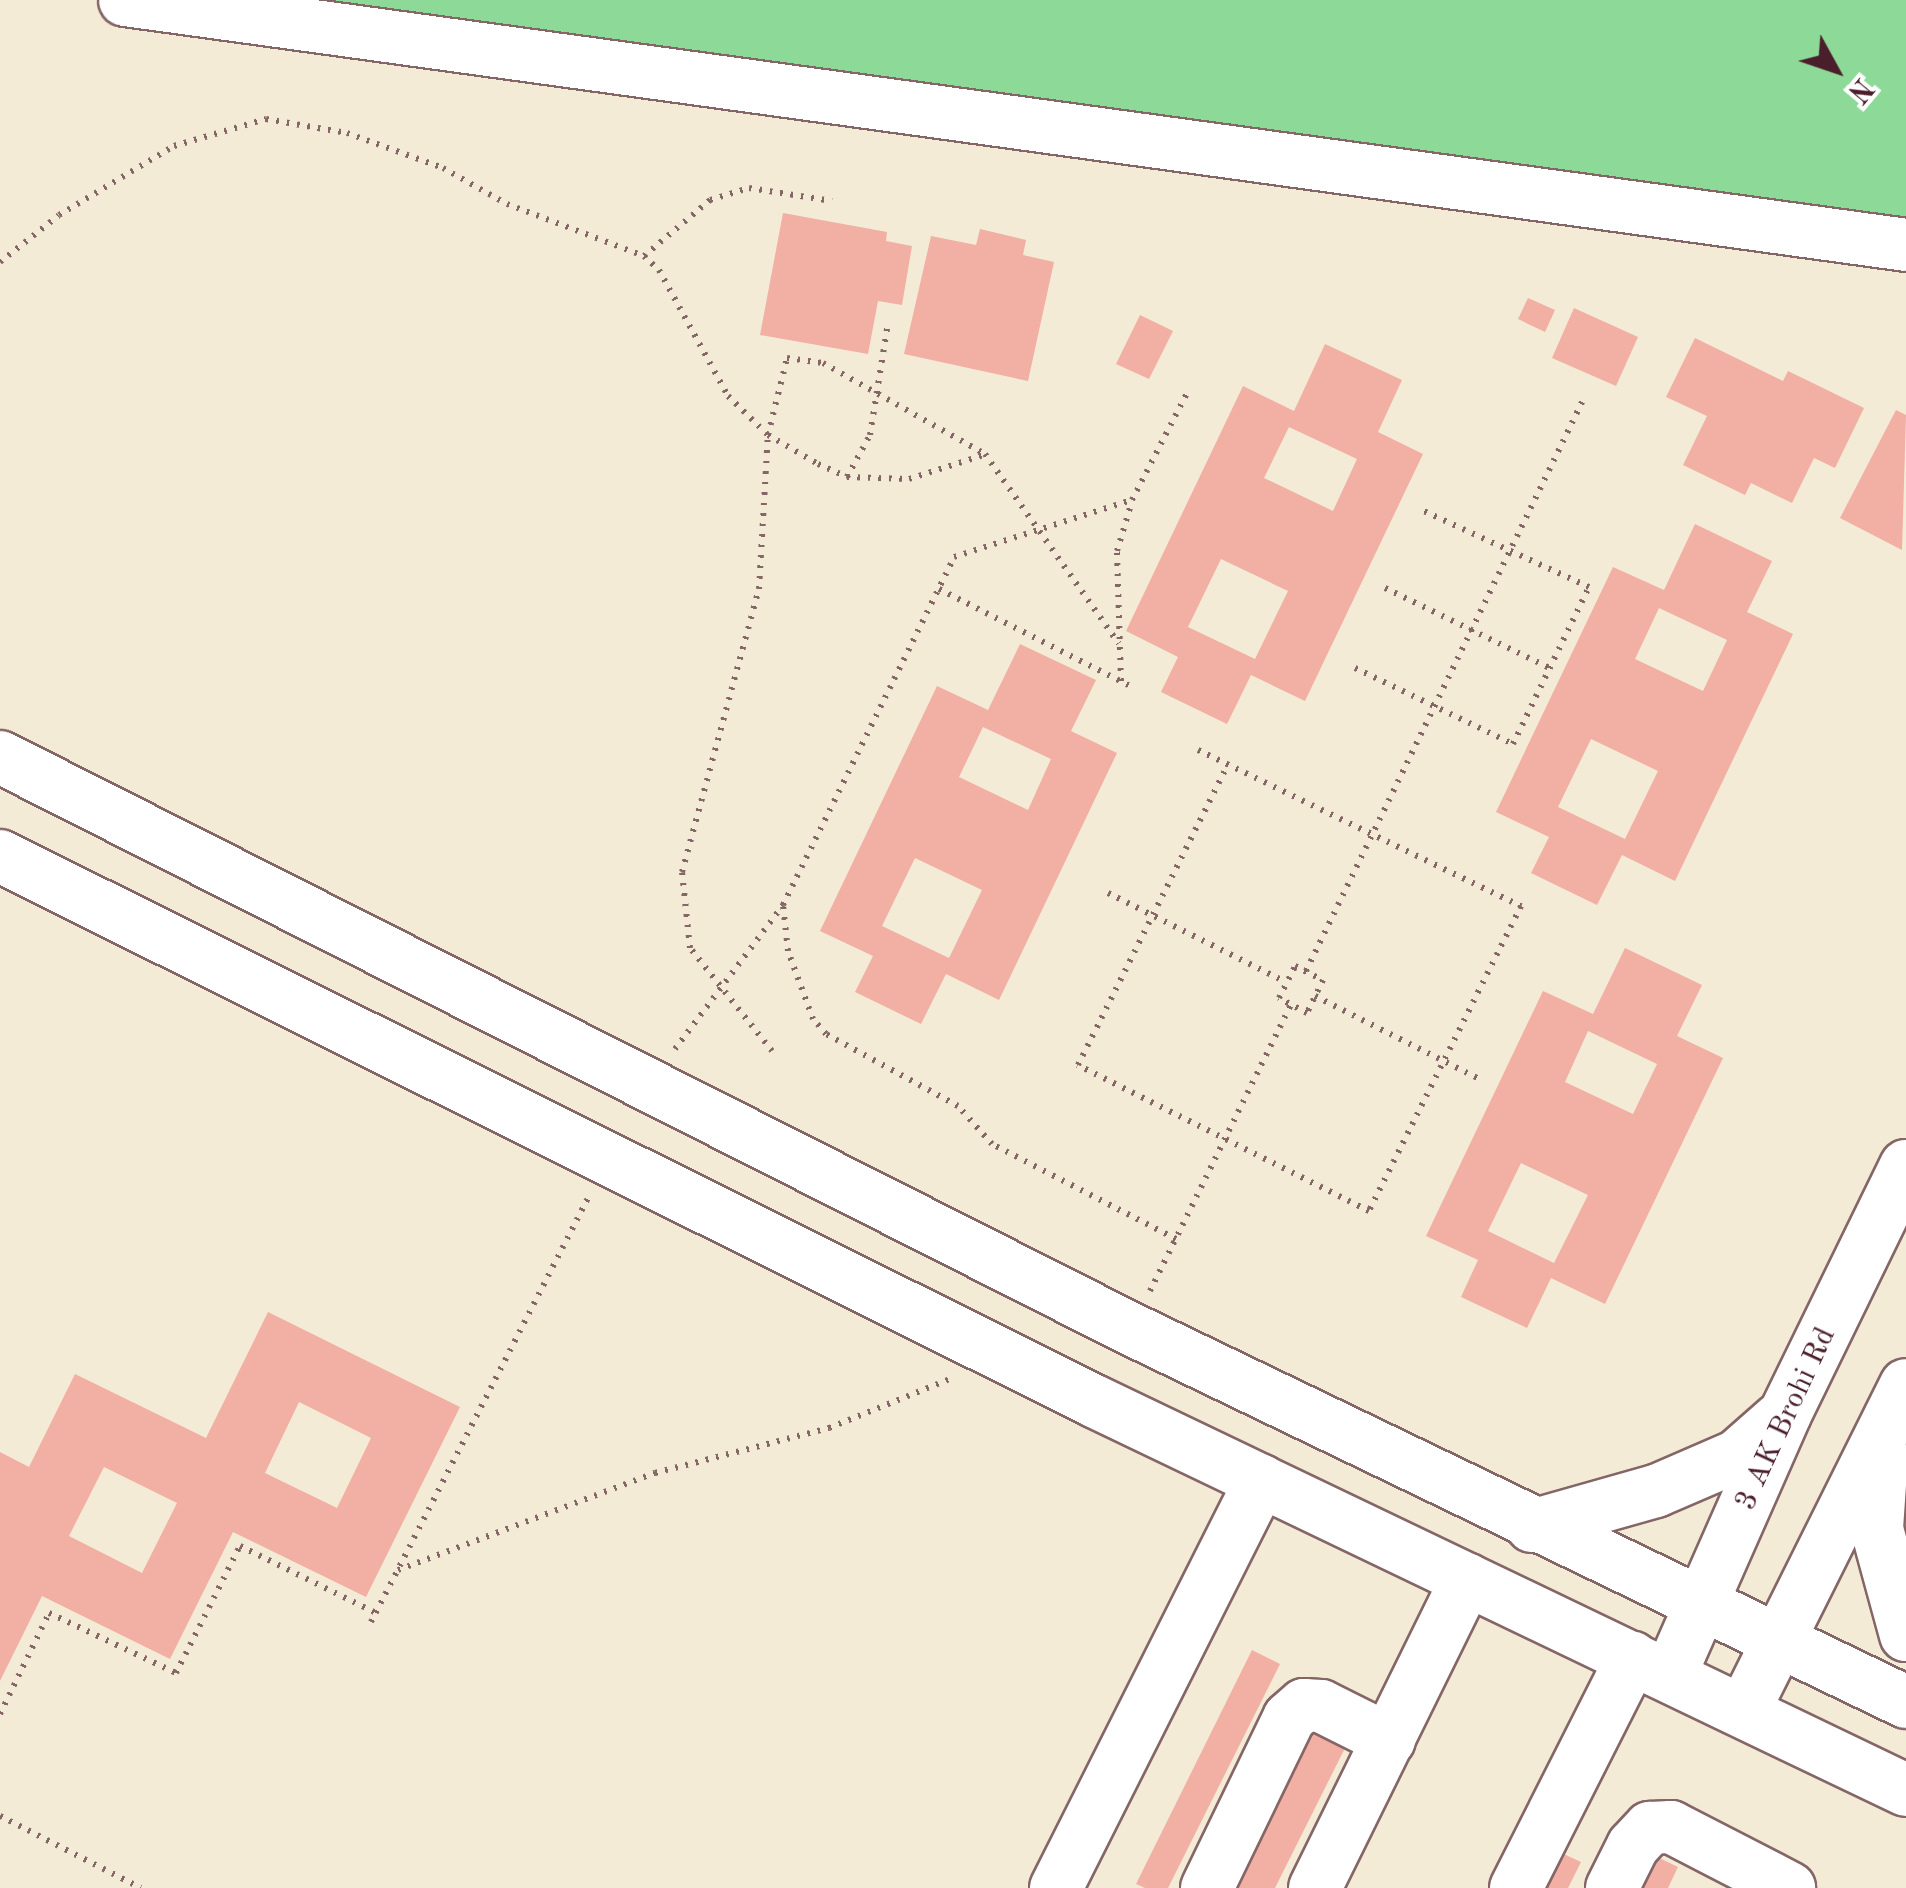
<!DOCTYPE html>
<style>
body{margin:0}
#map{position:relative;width:1906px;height:1888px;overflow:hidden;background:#f3ebd6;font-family:"Old Standard TT",serif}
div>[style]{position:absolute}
.green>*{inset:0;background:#8dda98}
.building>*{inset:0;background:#f2afa4}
.path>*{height:6px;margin-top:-3px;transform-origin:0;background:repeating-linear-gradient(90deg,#856667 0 2.5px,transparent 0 10.5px)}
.roads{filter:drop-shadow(2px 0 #856667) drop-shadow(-2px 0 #856667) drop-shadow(0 2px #856667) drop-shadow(0 -2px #856667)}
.minor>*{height:52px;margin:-26px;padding:0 26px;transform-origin:26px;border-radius:26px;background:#fff}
span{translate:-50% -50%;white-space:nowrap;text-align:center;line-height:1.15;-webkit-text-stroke:8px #fff;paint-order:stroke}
.street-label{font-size:30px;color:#4a1f2b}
.north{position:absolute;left:1786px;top:20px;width:100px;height:100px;-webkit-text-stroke:8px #fff;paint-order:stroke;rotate:130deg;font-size:28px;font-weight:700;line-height:40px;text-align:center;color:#4a1f2b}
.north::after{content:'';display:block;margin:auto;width:35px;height:45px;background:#4a1f2b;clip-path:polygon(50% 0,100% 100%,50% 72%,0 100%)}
</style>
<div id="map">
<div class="green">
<i style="clip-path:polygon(300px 0,1906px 0,1906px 226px)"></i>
</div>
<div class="building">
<i style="clip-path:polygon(783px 213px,887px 232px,886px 241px,912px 246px,902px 305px,878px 301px,868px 354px,760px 335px)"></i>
<i style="clip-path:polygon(980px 229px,1026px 240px,1023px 255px,1054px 262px,1028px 381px,904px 354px,931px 236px,976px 245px)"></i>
<i style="clip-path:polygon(1528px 298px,1555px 310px,1545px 332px,1518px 319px)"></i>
<i style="clip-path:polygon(1574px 308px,1638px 337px,1616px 386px,1552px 358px)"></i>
<i style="clip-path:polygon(1140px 315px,1173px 331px,1149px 379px,1116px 364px)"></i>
<i style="clip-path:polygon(1695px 338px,1783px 381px,1788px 371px,1864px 408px,1835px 468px,1814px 458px,1792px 503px,1751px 483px,1745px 495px,1683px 465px,1707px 416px,1666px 397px)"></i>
<i style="clip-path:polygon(evenodd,1325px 344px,1402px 380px,1378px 432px,1423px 454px,1305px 701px,1251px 675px,1227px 724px,1161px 692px,1178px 657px,1126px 631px,1243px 386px,1294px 411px,1325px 344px,1289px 427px,1357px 459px,1333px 511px,1264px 478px,1289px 427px,1325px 344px,1221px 559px,1288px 591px,1255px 659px,1188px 627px,1221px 559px)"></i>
<i style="clip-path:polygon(1896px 410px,1906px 415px,1902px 550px,1840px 518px)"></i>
<i style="clip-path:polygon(evenodd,1695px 524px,1772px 561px,1747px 612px,1793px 634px,1675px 881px,1622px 855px,1597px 905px,1531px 873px,1549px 837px,1496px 812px,1613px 567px,1664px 590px,1695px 524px,1659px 608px,1727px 640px,1703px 691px,1635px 659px,1659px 608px,1695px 524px,1591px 739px,1658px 771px,1625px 839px,1558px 807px,1591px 739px)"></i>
<i style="clip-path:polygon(evenodd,1020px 644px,1096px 680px,1071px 731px,1117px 753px,999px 1000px,946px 974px,921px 1024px,855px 992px,873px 956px,820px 931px,937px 686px,988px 710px,1020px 644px,983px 727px,1051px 759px,1028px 810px,959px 777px,983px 727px,1020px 644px,915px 858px,982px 890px,949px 958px,882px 926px,915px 858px)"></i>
<i style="clip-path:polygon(evenodd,1625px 948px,1702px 985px,1677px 1036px,1723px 1058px,1605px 1304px,1551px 1278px,1527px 1328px,1461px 1297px,1478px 1260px,1426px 1236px,1543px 991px,1593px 1014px,1625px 948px,1588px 1031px,1657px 1064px,1633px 1114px,1565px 1082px,1588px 1031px,1625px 948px,1521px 1163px,1588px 1195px,1554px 1263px,1488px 1231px,1521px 1163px)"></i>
<i style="clip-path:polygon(evenodd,268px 1312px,460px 1407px,366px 1597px,233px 1532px,170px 1659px,42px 1596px,0 1681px,0 1452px,29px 1467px,75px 1374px,206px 1438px,268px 1312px,299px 1402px,371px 1438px,337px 1508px,265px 1473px,299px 1402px,268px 1312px,104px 1467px,177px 1503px,142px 1573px,69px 1536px,104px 1467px)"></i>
<i style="clip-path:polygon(1252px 1650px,1280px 1664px,1168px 1888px,1145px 1888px,1136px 1884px)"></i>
<i style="clip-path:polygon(1314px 1730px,1346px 1746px,1275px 1888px,1235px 1888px)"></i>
<i style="clip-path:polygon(1553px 1849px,1581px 1862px,1568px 1888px,1534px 1888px)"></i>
<i style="clip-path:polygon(1651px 1854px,1678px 1867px,1668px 1888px,1635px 1888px)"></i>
</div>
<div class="path">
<i style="left:644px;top:256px;width:87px;rotate:-40.3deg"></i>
<i style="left:710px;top:200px;width:41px;rotate:-17.1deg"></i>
<i style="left:749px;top:188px;width:84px;rotate:8.9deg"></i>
<i style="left:0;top:262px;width:75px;rotate:-38.5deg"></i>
<i style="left:59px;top:215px;width:134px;rotate:-31deg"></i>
<i style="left:174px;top:146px;width:96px;rotate:-16.4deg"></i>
<i style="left:266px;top:119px;width:82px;rotate:9.8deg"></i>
<i style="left:347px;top:133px;width:102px;rotate:20deg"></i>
<i style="left:443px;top:168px;width:73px;rotate:29.4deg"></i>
<i style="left:507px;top:204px;width:147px;rotate:20.8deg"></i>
<i style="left:644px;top:256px;width:21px;rotate:43deg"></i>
<i style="left:659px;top:270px;width:144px;rotate:61.3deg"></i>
<i style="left:728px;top:396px;width:56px;rotate:44.3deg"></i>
<i style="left:768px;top:435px;width:58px;rotate:30.1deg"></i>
<i style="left:818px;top:464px;width:32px;rotate:24deg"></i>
<i style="left:847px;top:477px;width:62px;rotate:1.8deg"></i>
<i style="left:909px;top:479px;width:79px;rotate:-17.7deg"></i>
<i style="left:847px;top:477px;width:48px;rotate:-61.3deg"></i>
<i style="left:870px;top:435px;width:114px;rotate:-80.9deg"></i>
<i style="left:1385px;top:588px;width:183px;rotate:25.9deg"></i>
<i style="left:939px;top:589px;width:219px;rotate:26.9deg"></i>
<i style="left:1355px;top:668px;width:175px;rotate:25.7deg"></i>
<i style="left:1513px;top:744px;width:174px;rotate:-64.2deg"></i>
<i style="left:1589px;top:587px;width:182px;rotate:-155.3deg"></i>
<i style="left:1121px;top:681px;width:130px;rotate:-91.8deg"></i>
<i style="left:1117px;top:551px;width:52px;rotate:-73.3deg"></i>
<i style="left:1198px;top:750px;width:359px;rotate:25.8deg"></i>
<i style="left:1521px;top:906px;width:341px;rotate:116.5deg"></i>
<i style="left:1369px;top:1211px;width:326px;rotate:-153.4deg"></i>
<i style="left:1078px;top:1065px;width:336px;rotate:-63.5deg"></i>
<i style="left:1108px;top:893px;width:199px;rotate:26.6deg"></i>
<i style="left:1295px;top:966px;width:31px;rotate:27deg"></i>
<i style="left:1323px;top:980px;width:37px;rotate:116deg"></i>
<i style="left:1307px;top:1013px;width:32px;rotate:-152deg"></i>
<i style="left:1279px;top:998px;width:36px;rotate:-63deg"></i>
<i style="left:1306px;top:971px;width:639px;rotate:-64.12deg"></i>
<i style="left:1315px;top:996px;width:186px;rotate:26.8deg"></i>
<i style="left:675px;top:1049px;width:180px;rotate:-53.1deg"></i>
<i style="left:772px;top:1051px;width:132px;rotate:-128.5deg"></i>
<i style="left:690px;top:948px;width:76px;rotate:-96deg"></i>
<i style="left:682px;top:872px;width:293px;rotate:-74.8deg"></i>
<i style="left:759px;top:589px;width:154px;rotate:-86.7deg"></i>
<i style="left:768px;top:435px;width:79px;rotate:-76.1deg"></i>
<i style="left:787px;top:358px;width:36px;rotate:8deg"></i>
<i style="left:823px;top:363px;width:186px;rotate:29.3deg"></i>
<i style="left:985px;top:454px;width:232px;rotate:54.8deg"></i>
<i style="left:1176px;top:1239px;width:207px;rotate:-152.7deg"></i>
<i style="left:992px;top:1144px;width:51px;rotate:-131.8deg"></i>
<i style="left:958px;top:1106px;width:150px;rotate:-151.4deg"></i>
<i style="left:826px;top:1034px;width:20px;rotate:-131deg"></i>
<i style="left:813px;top:1019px;width:72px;rotate:-110.2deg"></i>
<i style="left:788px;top:951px;width:46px;rotate:-96.2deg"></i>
<i style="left:783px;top:905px;width:388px;rotate:-63.8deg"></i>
<i style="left:954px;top:557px;width:187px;rotate:-17.8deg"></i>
<i style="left:1132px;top:500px;width:120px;rotate:-62.8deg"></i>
<i style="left:1150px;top:1291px;width:320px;rotate:-63.8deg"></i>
<i style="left:398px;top:1570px;width:275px;rotate:-20.7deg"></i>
<i style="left:655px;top:1473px;width:180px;rotate:-14.5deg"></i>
<i style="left:829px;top:1428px;width:133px;rotate:-22.1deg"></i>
<i style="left:371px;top:1622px;width:479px;rotate:-62.9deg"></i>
<i style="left:0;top:1714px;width:112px;rotate:-64.1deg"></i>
<i style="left:49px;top:1613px;width:140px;rotate:25.3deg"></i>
<i style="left:176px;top:1673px;width:142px;rotate:-63.3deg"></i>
<i style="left:240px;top:1546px;width:152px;rotate:26.2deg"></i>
<i style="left:0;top:1816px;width:158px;rotate:27.1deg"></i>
</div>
<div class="roads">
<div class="minor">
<i style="left:125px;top:0;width:1798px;rotate:7.83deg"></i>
<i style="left:0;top:757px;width:1267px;rotate:26.83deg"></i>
<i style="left:1131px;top:1329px;width:860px;rotate:25.7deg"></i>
<i style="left:0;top:856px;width:1222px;rotate:26.48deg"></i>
<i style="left:1094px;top:1401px;width:900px;rotate:25.6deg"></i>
<i style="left:1882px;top:1455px;width:74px;rotate:93.9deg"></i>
<i style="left:1877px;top:1529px;width:110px;rotate:74.7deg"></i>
<i style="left:1532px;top:1526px;width:129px;rotate:-15.8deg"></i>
<i style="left:1656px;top:1491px;width:88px;rotate:-23.4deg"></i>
<i style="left:1737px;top:1456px;width:56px;rotate:-41.4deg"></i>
<i style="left:1670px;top:1675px;width:285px;rotate:-66.2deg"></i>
<i style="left:1785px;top:1414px;width:276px;rotate:-64deg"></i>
<i style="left:1744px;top:1710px;width:363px;rotate:-63.5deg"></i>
<i style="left:1056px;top:1888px;width:456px;rotate:-63.3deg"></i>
<i style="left:1207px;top:1888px;width:189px;rotate:-64.2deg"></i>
<i style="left:1289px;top:1718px;width:20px;rotate:-41deg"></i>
<i style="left:1304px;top:1705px;width:17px;rotate:3deg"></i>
<i style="left:1321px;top:1706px;width:76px;rotate:26.6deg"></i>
<i style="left:1315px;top:1888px;width:344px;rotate:-63.8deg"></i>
<i style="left:1516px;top:1888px;width:258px;rotate:-63.2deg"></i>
<i style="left:1612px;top:1888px;width:47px;rotate:-63.4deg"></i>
<i style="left:1633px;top:1846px;width:25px;rotate:-47deg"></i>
<i style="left:1650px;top:1828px;width:21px;rotate:-3deg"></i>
<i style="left:1671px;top:1827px;width:133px;rotate:27.3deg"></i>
</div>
</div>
<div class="street-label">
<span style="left:1786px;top:1419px;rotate:-65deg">3 AK Brohi Rd</span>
</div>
<div class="north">N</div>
</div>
